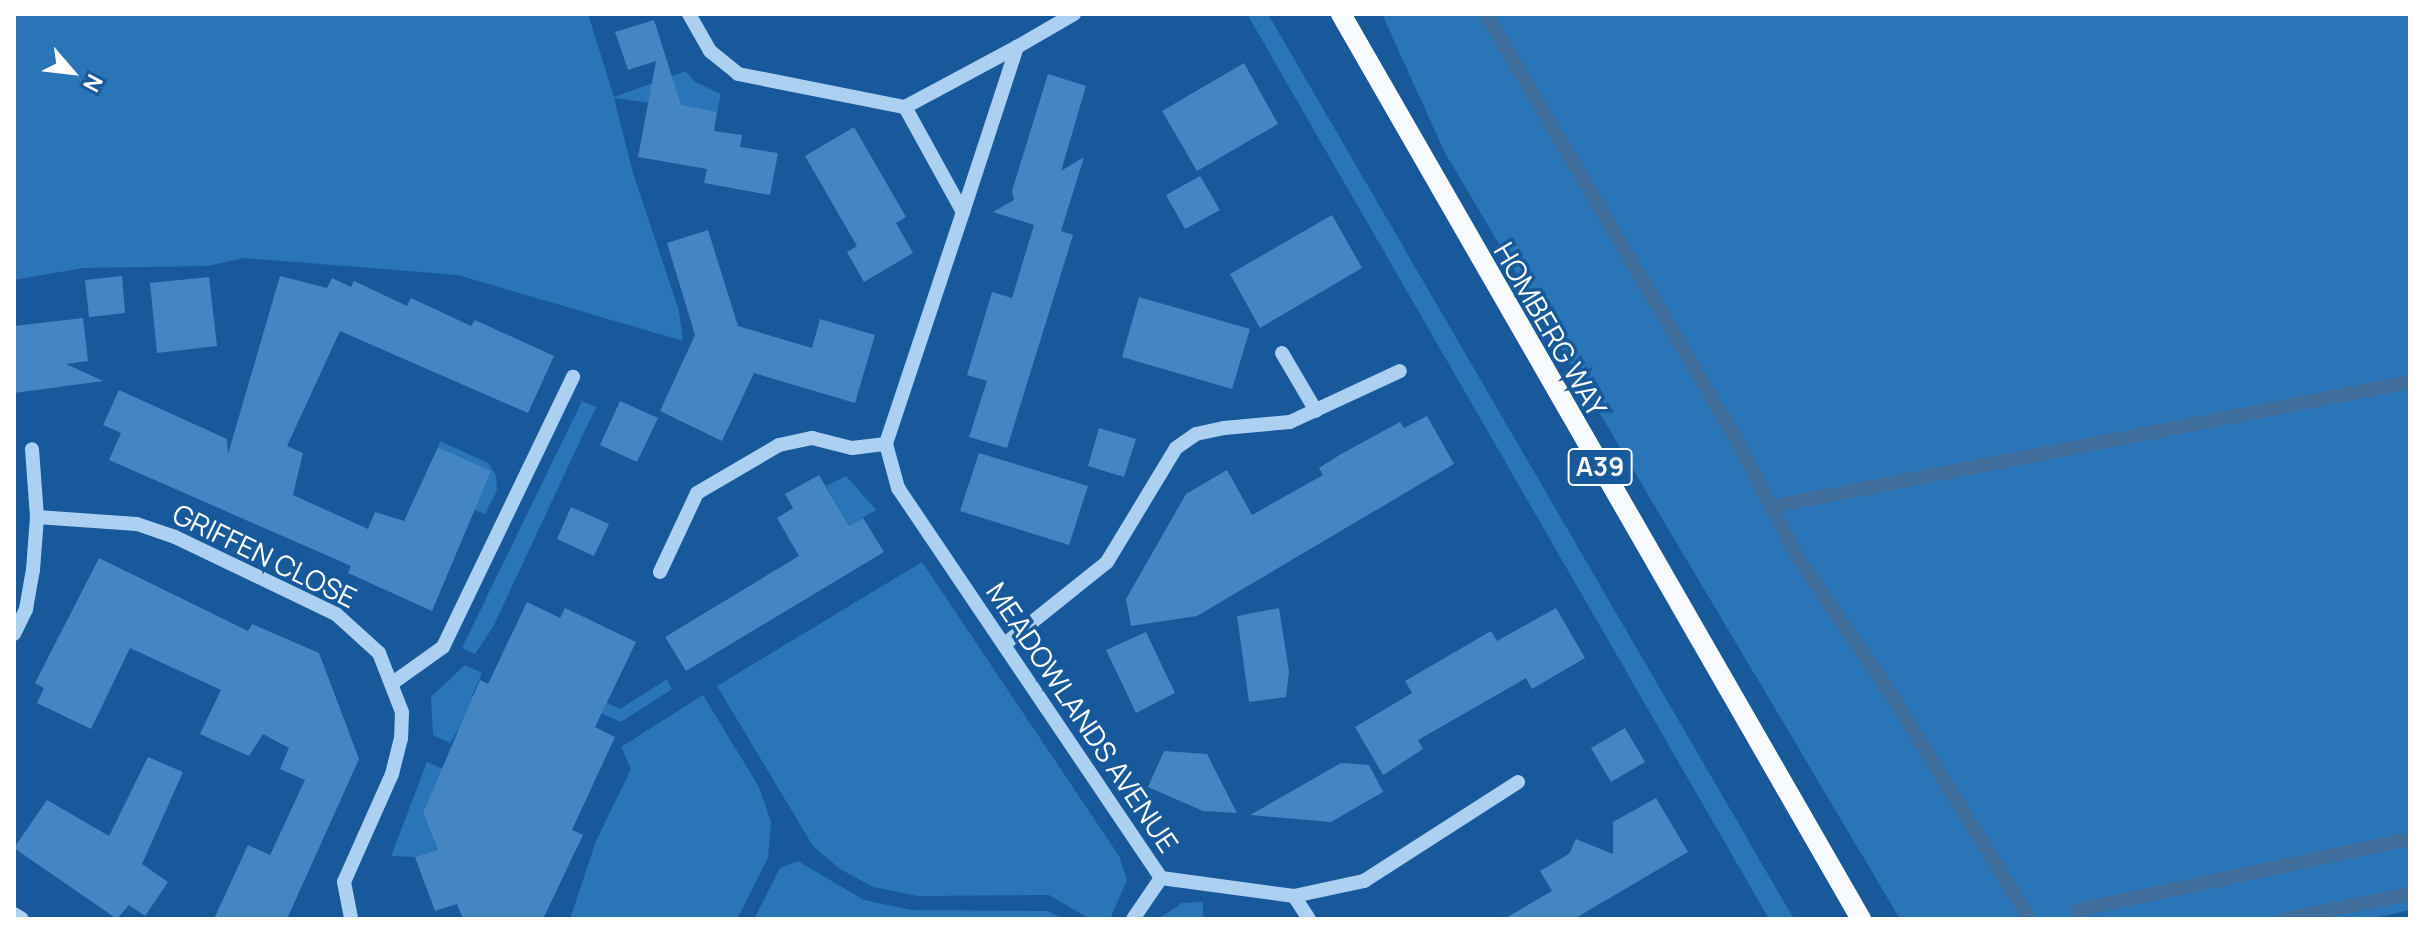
<!DOCTYPE html>
<style>
body{margin:0}
#map{position:relative;width:2424px;height:933px;overflow:hidden;background:#17599b;font-family:Manrope,sans-serif}
div>[style]{position:absolute}
.green>*{inset:0;background:#2a74b8}
.stream>*{height:14px;margin:-7px;padding:0 7px;transform-origin:7px;border-radius:7px;background:#3f6d9c}
.building>*{inset:0;background:#4485c3}
.minor>*{height:14px;margin:-7px;padding:0 7px;transform-origin:7px;border-radius:7px;background:#acd0f2}
.major>*{height:20px;margin:-10px;padding:0 10px;transform-origin:10px;border-radius:10px;background:#f7fbff}
span{translate:-50% -50%;white-space:nowrap;text-align:center;line-height:1.15;-webkit-text-stroke:7px #17599b;paint-order:stroke}
.shield-label span{padding:2px 6px;background:#17599b;border:2px solid;border-radius:6px;-webkit-text-stroke-width:0}
.shield-label{font-size:26px;color:#fff;font-weight:700}
.street-label{font-size:28px;color:#fff}
.frame{position:absolute;inset:0;border:16px solid #fff;pointer-events:none}
.north{position:absolute;left:32px;top:32px;width:80px;height:80px;-webkit-text-stroke:6px #17599b;paint-order:stroke;rotate:118deg;font-size:22px;font-weight:700;line-height:32px;text-align:center;color:#fff}
.north::after{content:'';display:block;margin:auto;width:28px;height:36px;background:#fff;clip-path:polygon(50% 0,100% 100%,50% 72%,0 100%)}
</style>
<div id="map">
<div class="green">
<i style="clip-path:polygon(14px 14px,588px 14px,614px 97px,686px 71px,695px 82px,721px 94px,717px 112px,614px 98px,633px 173px,679px 311px,683px 341px,458px 275px,244px 258px,208px 266px,83px 268px,14px 280px)"></i>
<i style="clip-path:polygon(1247px 14px,1268px 14px,1794px 919px,1769px 919px)"></i>
<i style="clip-path:polygon(1382px 14px,2410px 14px,2410px 910px,2371px 919px,1900px 919px,1445px 153px)"></i>
<i style="clip-path:polygon(582px 401px,596px 407px,493px 627px,475px 654px,462px 648px)"></i>
<i style="clip-path:polygon(440px 441px,488px 463px,496px 475px,497px 490px,485px 514px,474px 510px,491px 471px,438px 447px)"></i>
<i style="clip-path:polygon(846px 476px,876px 510px,849px 526px,826px 486px)"></i>
<i style="clip-path:polygon(922px 562px,1119px 856px,1127px 880px,1110px 919px,1090px 919px,1049px 895px,918px 896px,873px 887px,840px 869px,813px 846px,717px 686px)"></i>
<i style="clip-path:polygon(465px 665px,482px 673px,472px 696px,477px 699px,450px 743px,433px 735px,431px 697px)"></i>
<i style="clip-path:polygon(667px 679px,672px 689px,621px 722px,584px 706px,590px 695px,620px 709px)"></i>
<i style="clip-path:polygon(703px 695px,759px 787px,771px 822px,768px 858px,737px 919px,570px 919px,596px 841px,631px 769px,621px 747px)"></i>
<i style="clip-path:polygon(427px 762px,443px 769px,423px 813px,438px 850px,415px 857px,391px 856px)"></i>
<i style="clip-path:polygon(798px 861px,864px 900px,911px 910px,1048px 911px,1063px 919px,754px 919px,780px 868px)"></i>
<i style="clip-path:polygon(1203px 902px,1203px 919px,1158px 919px,1182px 903px)"></i>
</div>
<div class="stream">
<i style="left:1486px;top:14px;width:486px;rotate:59.5deg"></i>
<i style="left:1733px;top:433px;width:142px;rotate:62.4deg"></i>
<i style="left:1799px;top:559px;width:163px;rotate:55.7deg"></i>
<i style="left:1891px;top:694px;width:264px;rotate:58.3deg"></i>
<i style="left:1775px;top:506px;width:647px;rotate:-11.05deg"></i>
<i style="left:2078px;top:910px;width:340px;rotate:-12.1deg"></i>
<i style="left:2285px;top:919px;width:127px;rotate:-11.3deg"></i>
</div>
<div class="building">
<i style="clip-path:polygon(654px 20px,681px 105px,717px 112px,714px 131px,742px 135px,740px 147px,778px 153px,770px 195px,704px 183px,707px 169px,638px 157px,656px 61px,628px 70px,615px 32px)"></i>
<i style="clip-path:polygon(1244px 63px,1278px 124px,1197px 171px,1162px 111px)"></i>
<i style="clip-path:polygon(1048px 74px,1086px 86px,1061px 171px,1084px 157px,1061px 231px,1073px 235px,1007px 448px,969px 437px,987px 381px,967px 375px,992px 292px,1012px 298px,1034px 225px,993px 212px,1014px 200px,1012px 191px)"></i>
<i style="clip-path:polygon(854px 127px,906px 217px,896px 223px,913px 253px,864px 282px,847px 252px,857px 246px,805px 156px)"></i>
<i style="clip-path:polygon(1200px 176px,1220px 210px,1185px 229px,1166px 195px)"></i>
<i style="clip-path:polygon(1332px 215px,1362px 268px,1260px 328px,1230px 274px)"></i>
<i style="clip-path:polygon(708px 230px,738px 326px,812px 348px,820px 319px,875px 335px,855px 403px,754px 373px,722px 441px,660px 411px,695px 335px,667px 243px)"></i>
<i style="clip-path:polygon(122px 276px,125px 313px,89px 317px,85px 280px)"></i>
<i style="clip-path:polygon(280px 276px,327px 288px,332px 278px,351px 287px,354px 281px,407px 306px,411px 298px,471px 326px,475px 320px,554px 356px,528px 413px,340px 331px,287px 446px,303px 453px,293px 495px,368px 529px,375px 512px,404px 521px,438px 447px,491px 471px,432px 611px,348px 573px,351px 566px,109px 460px,121px 433px,103px 425px,119px 390px,227px 439px,228px 454px)"></i>
<i style="clip-path:polygon(209px 277px,217px 346px,157px 353px,150px 283px)"></i>
<i style="clip-path:polygon(1139px 297px,1250px 329px,1232px 389px,1122px 357px)"></i>
<i style="clip-path:polygon(83px 318px,88px 361px,66px 364px,103px 381px,14px 393px,14px 326px)"></i>
<i style="clip-path:polygon(620px 401px,658px 418px,637px 462px,600px 445px)"></i>
<i style="clip-path:polygon(1427px 416px,1454px 464px,1197px 616px,1131px 626px,1126px 599px,1186px 494px,1227px 470px,1252px 515px,1323px 475px,1319px 468px,1341px 454px,1400px 422px,1404px 428px)"></i>
<i style="clip-path:polygon(1099px 428px,1136px 439px,1124px 477px,1088px 466px)"></i>
<i style="clip-path:polygon(979px 453px,1088px 486px,1069px 545px,960px 511px)"></i>
<i style="clip-path:polygon(819px 475px,849px 526px,863px 518px,884px 552px,686px 671px,665px 637px,799px 556px,777px 518px,793px 508px,785px 494px)"></i>
<i style="clip-path:polygon(571px 507px,609px 524px,594px 556px,557px 539px)"></i>
<i style="clip-path:polygon(99px 558px,248px 631px,252px 624px,319px 653px,359px 759px,287px 919px,214px 919px,248px 845px,270px 855px,305px 780px,280px 769px,289px 748px,263px 734px,249px 756px,200px 734px,221px 690px,130px 648px,91px 729px,37px 703px,44px 688px,35px 683px)"></i>
<i style="clip-path:polygon(527px 602px,560px 618px,565px 608px,636px 642px,595px 727px,615px 737px,572px 830px,583px 835px,543px 919px,463px 919px,457px 904px,435px 911px,415px 857px,438px 850px,423px 813px,480px 680px,488px 684px)"></i>
<i style="clip-path:polygon(1279px 608px,1289px 672px,1286px 697px,1249px 702px,1237px 616px)"></i>
<i style="clip-path:polygon(1556px 608px,1585px 658px,1532px 689px,1526px 678px,1460px 716px,1418px 740px,1423px 749px,1383px 775px,1355px 727px,1412px 693px,1405px 681px,1491px 631px,1497px 641px)"></i>
<i style="clip-path:polygon(1146px 632px,1175px 693px,1136px 713px,1106px 650px)"></i>
<i style="clip-path:polygon(1625px 728px,1645px 762px,1611px 782px,1591px 748px)"></i>
<i style="clip-path:polygon(1164px 751px,1207px 754px,1237px 813px,1203px 811px,1148px 787px)"></i>
<i style="clip-path:polygon(148px 757px,183px 772px,142px 864px,168px 882px,145px 916px,129px 905px,117px 919px,14px 848px,47px 800px,109px 836px)"></i>
<i style="clip-path:polygon(1341px 763px,1369px 765px,1383px 792px,1331px 822px,1250px 815px)"></i>
<i style="clip-path:polygon(1656px 798px,1688px 852px,1574px 919px,1504px 919px,1552px 891px,1540px 871px,1569px 854px,1576px 839px,1613px 854px,1613px 822px)"></i>
</div>
<div class="minor">
<i style="left:689px;top:14px;width:43px;rotate:60.4deg"></i>
<i style="left:710px;top:51px;width:36px;rotate:39deg"></i>
<i style="left:738px;top:74px;width:170px;rotate:11.2deg"></i>
<i style="left:905px;top:107px;width:120px;rotate:61.1deg"></i>
<i style="left:963px;top:212px;width:244px;rotate:108.4deg"></i>
<i style="left:886px;top:444px;width:46px;rotate:74.7deg"></i>
<i style="left:898px;top:488px;width:470px;rotate:56deg"></i>
<i style="left:1161px;top:878px;width:134px;rotate:7.7deg"></i>
<i style="left:1294px;top:896px;width:27px;rotate:57deg"></i>
<i style="left:905px;top:107px;width:127px;rotate:-28.2deg"></i>
<i style="left:963px;top:212px;width:174px;rotate:-71.9deg"></i>
<i style="left:1017px;top:47px;width:66px;rotate:-30.1deg"></i>
<i style="left:1282px;top:353px;width:67px;rotate:59.6deg"></i>
<i style="left:37px;top:517px;width:100px;rotate:4deg"></i>
<i style="left:137px;top:524px;width:40px;rotate:18.9deg"></i>
<i style="left:175px;top:537px;width:178px;rotate:25.6deg"></i>
<i style="left:336px;top:614px;width:58px;rotate:42.2deg"></i>
<i style="left:379px;top:653px;width:63px;rotate:68.7deg"></i>
<i style="left:402px;top:712px;width:26px;rotate:92deg"></i>
<i style="left:401px;top:738px;width:37px;rotate:104deg"></i>
<i style="left:392px;top:774px;width:118px;rotate:114deg"></i>
<i style="left:344px;top:882px;width:38px;rotate:79deg"></i>
<i style="left:660px;top:572px;width:87px;rotate:-64.9deg"></i>
<i style="left:697px;top:493px;width:95px;rotate:-30.3deg"></i>
<i style="left:779px;top:445px;width:34px;rotate:-12deg"></i>
<i style="left:812px;top:438px;width:41px;rotate:14deg"></i>
<i style="left:852px;top:448px;width:34px;rotate:-7deg"></i>
<i style="left:14px;top:634px;width:28px;rotate:-64deg"></i>
<i style="left:26px;top:609px;width:40px;rotate:-80deg"></i>
<i style="left:33px;top:570px;width:53px;rotate:-85.7deg"></i>
<i style="left:37px;top:517px;width:68px;rotate:-94.2deg"></i>
<i style="left:1006px;top:643px;width:129px;rotate:-38.7deg"></i>
<i style="left:1107px;top:562px;width:133px;rotate:-58.8deg"></i>
<i style="left:1176px;top:448px;width:24px;rotate:-35deg"></i>
<i style="left:1196px;top:434px;width:29px;rotate:-12deg"></i>
<i style="left:1224px;top:428px;width:66px;rotate:-5.2deg"></i>
<i style="left:1290px;top:422px;width:121px;rotate:-24.9deg"></i>
<i style="left:394px;top:682px;width:60px;rotate:-35.5deg"></i>
<i style="left:443px;top:647px;width:300px;rotate:-64.3deg"></i>
<i style="left:1294px;top:896px;width:72px;rotate:-12.1deg"></i>
<i style="left:1364px;top:881px;width:183px;rotate:-32.7deg"></i>
<i style="left:14px;top:914px;width:9px;rotate:32deg"></i>
<i style="left:1133px;top:919px;width:50px;rotate:-55.7deg"></i>
</div>
<div class="major">
<i style="left:1341px;top:14px;width:1044px;rotate:60.12deg"></i>
</div>
<div class="shield-label">
<span style="left:1600px;top:467px">A39</span>
</div>
<div class="street-label">
<span style="left:1551px;top:329px;rotate:60deg">HOMBERG WAY</span>
<span style="left:265px;top:555px;rotate:26deg">GRIFFEN CLOSE</span>
<span style="left:1083px;top:717px;rotate:56deg">MEADOWLANDS AVENUE</span>
</div>
<div class="frame"></div>
<div class="north">N</div>
</div>
